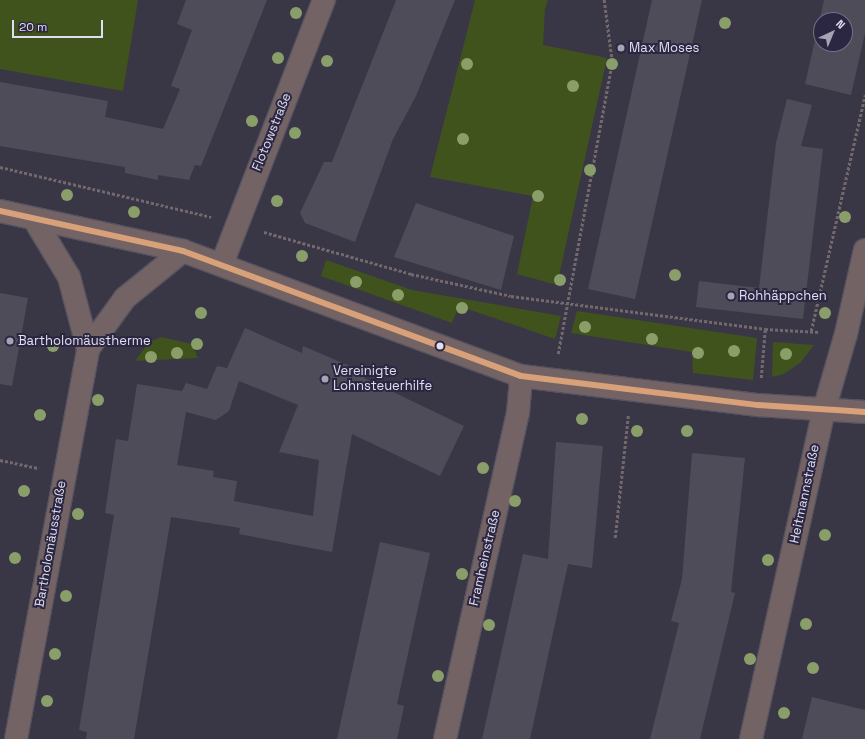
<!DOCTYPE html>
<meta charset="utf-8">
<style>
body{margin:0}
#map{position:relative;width:865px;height:739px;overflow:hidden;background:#393646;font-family:"Space Grotesk",sans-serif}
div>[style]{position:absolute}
.green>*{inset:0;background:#41531c}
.building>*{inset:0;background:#4f4c5a}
.path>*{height:2.5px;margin-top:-1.25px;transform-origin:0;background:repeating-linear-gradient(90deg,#73686c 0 3px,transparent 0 5px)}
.roads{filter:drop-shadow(1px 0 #555360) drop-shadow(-1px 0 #555360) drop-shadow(0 1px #555360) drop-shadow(0 -1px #555360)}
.minor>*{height:22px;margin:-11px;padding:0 11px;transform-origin:11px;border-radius:11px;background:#746364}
.bus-1>*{height:6px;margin:-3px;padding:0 3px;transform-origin:3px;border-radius:3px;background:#d9a179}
.trees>*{width:12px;height:12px;margin:-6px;border-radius:50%;background:#8a9e6a}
.dots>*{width:11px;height:11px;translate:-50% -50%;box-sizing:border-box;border:2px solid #2b2641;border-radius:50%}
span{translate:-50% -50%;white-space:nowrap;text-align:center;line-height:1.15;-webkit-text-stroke:4px #2b2641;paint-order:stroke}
.poi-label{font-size:13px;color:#e0def0}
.left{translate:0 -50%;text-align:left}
.street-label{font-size:13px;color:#e0def0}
.north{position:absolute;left:813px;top:12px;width:40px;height:40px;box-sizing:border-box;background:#2b2641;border:1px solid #737087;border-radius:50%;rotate:44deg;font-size:11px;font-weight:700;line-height:16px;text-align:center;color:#e0def0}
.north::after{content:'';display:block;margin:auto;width:14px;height:18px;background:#a6a3b4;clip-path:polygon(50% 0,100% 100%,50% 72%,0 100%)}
.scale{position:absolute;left:12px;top:20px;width:91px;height:18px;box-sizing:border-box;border:2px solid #e0def0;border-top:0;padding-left:5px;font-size:12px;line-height:14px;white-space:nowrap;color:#e0def0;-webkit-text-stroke:3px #2b2641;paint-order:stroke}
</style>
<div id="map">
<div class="green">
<i style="clip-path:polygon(0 0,138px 0,123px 91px,0 69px)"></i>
<i style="clip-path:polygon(475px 0,548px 0,545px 9px,543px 45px,607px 58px,557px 285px,517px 274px,533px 196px,430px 177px)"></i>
<i style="clip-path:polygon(326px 260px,412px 290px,561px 316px,555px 339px,459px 306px,452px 323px,321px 276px)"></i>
<i style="clip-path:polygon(577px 311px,757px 338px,753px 380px,693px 373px,692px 352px,571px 333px)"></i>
<i style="clip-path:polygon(161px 337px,192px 344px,198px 358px,135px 361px,149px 342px)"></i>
<i style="clip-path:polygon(773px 342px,814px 345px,801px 362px,784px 374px,772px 377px)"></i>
</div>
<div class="building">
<i style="clip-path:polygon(186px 0,267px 0,201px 166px,195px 165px,189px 180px,158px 175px,158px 180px,125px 173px,125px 167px,0 146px,0 82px,108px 101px,105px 117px,163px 129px,180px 89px,171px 86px,192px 30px,177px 24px)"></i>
<i style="clip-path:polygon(396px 0,455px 0,416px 96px,393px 139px,355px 242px,305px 223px,300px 213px,324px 162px,332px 162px)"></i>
<i style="clip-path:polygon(652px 0,702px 0,635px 299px,588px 289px)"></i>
<i style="clip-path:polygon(evenodd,824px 0,865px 0,865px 33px,851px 95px,805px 84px,824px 0,821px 20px,845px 20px,845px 44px,821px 44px,821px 20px)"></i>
<i style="clip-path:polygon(787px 99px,812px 105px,801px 146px,823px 149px,803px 319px,696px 307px,699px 281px,759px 288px,776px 143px)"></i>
<i style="clip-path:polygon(416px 203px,514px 236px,501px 290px,394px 257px)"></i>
<i style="clip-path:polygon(0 293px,28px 298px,12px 386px,0 384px)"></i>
<i style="clip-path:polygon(evenodd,245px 328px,302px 353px,303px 346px,366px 373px,364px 378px,464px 426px,440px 476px,352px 434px,332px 552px,239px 534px,240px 528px,171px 517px,134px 739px,86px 739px,87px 732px,79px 730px,114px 515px,105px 513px,116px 439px,128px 441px,137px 384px,182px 391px,186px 383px,207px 389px,217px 366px,227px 368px,245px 328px,239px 381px,298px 405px,279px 452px,319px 460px,313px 516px,234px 501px,237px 481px,213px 477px,214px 471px,177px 465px,186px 412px,216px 420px,229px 411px,239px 381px)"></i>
<i style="clip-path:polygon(556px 442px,603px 446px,592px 568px,568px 564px,530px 739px,482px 739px,523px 554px,548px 559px)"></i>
<i style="clip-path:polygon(692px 453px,745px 458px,731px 592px,735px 593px,700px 739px,650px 739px,679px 623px,671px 621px,682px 579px)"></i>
<i style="clip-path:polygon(380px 542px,430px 553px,397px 704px,404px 706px,397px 739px,337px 739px)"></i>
<i style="clip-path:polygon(812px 697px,865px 710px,865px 739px,802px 739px)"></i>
</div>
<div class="path">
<i style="left:0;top:167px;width:217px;rotate:13.3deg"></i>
<i style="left:264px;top:232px;width:153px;rotate:15.9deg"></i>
<i style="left:411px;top:274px;width:102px;rotate:12.4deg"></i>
<i style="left:511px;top:296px;width:256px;rotate:7.4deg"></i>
<i style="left:765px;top:329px;width:54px;rotate:3.2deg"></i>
<i style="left:811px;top:331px;width:242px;rotate:-77.1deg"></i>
<i style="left:558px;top:354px;width:297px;rotate:-79.5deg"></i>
<i style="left:612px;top:62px;width:63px;rotate:-97.4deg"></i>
<i style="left:761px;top:378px;width:49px;rotate:-85.3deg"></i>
<i style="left:0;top:460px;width:40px;rotate:12deg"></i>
<i style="left:615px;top:538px;width:123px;rotate:-83.9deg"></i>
</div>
<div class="roads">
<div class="minor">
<i style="left:0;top:211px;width:187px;rotate:12.3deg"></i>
<i style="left:183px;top:251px;width:360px;rotate:20.3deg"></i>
<i style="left:521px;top:376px;width:239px;rotate:7deg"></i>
<i style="left:758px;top:405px;width:107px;rotate:3.7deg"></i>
<i style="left:34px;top:219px;width:68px;rotate:58.9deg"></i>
<i style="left:69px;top:277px;width:74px;rotate:75.2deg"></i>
<i style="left:222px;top:264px;width:283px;rotate:-68.9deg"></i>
<i style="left:16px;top:739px;width:397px;rotate:-79.5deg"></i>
<i style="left:88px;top:349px;width:63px;rotate:-54deg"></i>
<i style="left:125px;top:298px;width:75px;rotate:-39deg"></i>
<i style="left:445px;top:739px;width:334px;rotate:-77.4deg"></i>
<i style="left:518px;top:413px;width:37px;rotate:-85deg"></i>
<i style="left:751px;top:739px;width:337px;rotate:-77.5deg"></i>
<i style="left:824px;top:410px;width:79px;rotate:-73.9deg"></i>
<i style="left:846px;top:334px;width:86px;rotate:-77.3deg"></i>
</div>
</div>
<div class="bus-1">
<i style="left:0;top:211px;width:187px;rotate:12.3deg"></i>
<i style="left:183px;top:251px;width:360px;rotate:20.3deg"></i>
<i style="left:521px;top:376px;width:239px;rotate:7deg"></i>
<i style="left:758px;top:405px;width:107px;rotate:3.7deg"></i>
</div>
<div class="trees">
<i style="left:296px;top:13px"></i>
<i style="left:725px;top:23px"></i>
<i style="left:278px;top:58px"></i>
<i style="left:327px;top:61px"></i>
<i style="left:467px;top:64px"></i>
<i style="left:612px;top:64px"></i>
<i style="left:573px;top:86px"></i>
<i style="left:252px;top:121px"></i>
<i style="left:295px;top:133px"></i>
<i style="left:463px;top:139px"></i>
<i style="left:590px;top:170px"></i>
<i style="left:67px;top:195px"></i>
<i style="left:538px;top:196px"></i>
<i style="left:277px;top:201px"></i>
<i style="left:134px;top:212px"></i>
<i style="left:845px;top:217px"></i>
<i style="left:302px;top:256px"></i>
<i style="left:675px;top:275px"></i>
<i style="left:560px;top:280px"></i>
<i style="left:356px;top:282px"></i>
<i style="left:398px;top:295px"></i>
<i style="left:462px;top:308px"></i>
<i style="left:201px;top:313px"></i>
<i style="left:825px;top:313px"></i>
<i style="left:585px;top:327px"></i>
<i style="left:652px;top:339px"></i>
<i style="left:197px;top:344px"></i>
<i style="left:53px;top:346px"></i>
<i style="left:734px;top:351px"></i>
<i style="left:177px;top:353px"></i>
<i style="left:698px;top:353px"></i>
<i style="left:786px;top:354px"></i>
<i style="left:151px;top:357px"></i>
<i style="left:98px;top:400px"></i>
<i style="left:40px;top:415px"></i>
<i style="left:582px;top:419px"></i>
<i style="left:637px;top:431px"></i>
<i style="left:687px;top:431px"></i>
<i style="left:483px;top:468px"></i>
<i style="left:24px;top:491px"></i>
<i style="left:515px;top:501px"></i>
<i style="left:78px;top:514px"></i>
<i style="left:825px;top:535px"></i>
<i style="left:15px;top:558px"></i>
<i style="left:768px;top:560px"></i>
<i style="left:462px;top:574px"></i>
<i style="left:66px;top:596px"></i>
<i style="left:806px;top:624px"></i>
<i style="left:489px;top:625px"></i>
<i style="left:55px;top:654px"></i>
<i style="left:750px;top:659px"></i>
<i style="left:813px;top:668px"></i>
<i style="left:438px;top:676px"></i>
<i style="left:47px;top:701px"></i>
<i style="left:784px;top:713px"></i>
</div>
<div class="dots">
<i style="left:621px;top:48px;background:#a6a3b4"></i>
<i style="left:731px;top:296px;background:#a6a3b4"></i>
<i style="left:10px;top:341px;background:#a6a3b4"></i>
<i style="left:440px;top:346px;background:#e0def0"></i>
<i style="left:325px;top:379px;background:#a6a3b4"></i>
</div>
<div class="poi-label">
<span class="left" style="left:629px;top:48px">Max Moses</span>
<span class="left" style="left:739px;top:296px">Rohhäppchen</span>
<span class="left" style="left:18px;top:341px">Bartholomäustherme</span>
<span class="left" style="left:333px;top:379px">Vereinigte<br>Lohnsteuerhilfe</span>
</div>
<div class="street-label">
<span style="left:272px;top:132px;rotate:-68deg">Flotowstraße</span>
<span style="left:805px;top:494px;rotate:-78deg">Heitmannstraße</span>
<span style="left:51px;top:544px;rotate:-80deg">Bartholomäusstraße</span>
<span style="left:485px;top:558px;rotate:-77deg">Framheinstraße</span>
</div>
<div class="north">N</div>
<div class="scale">20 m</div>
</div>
